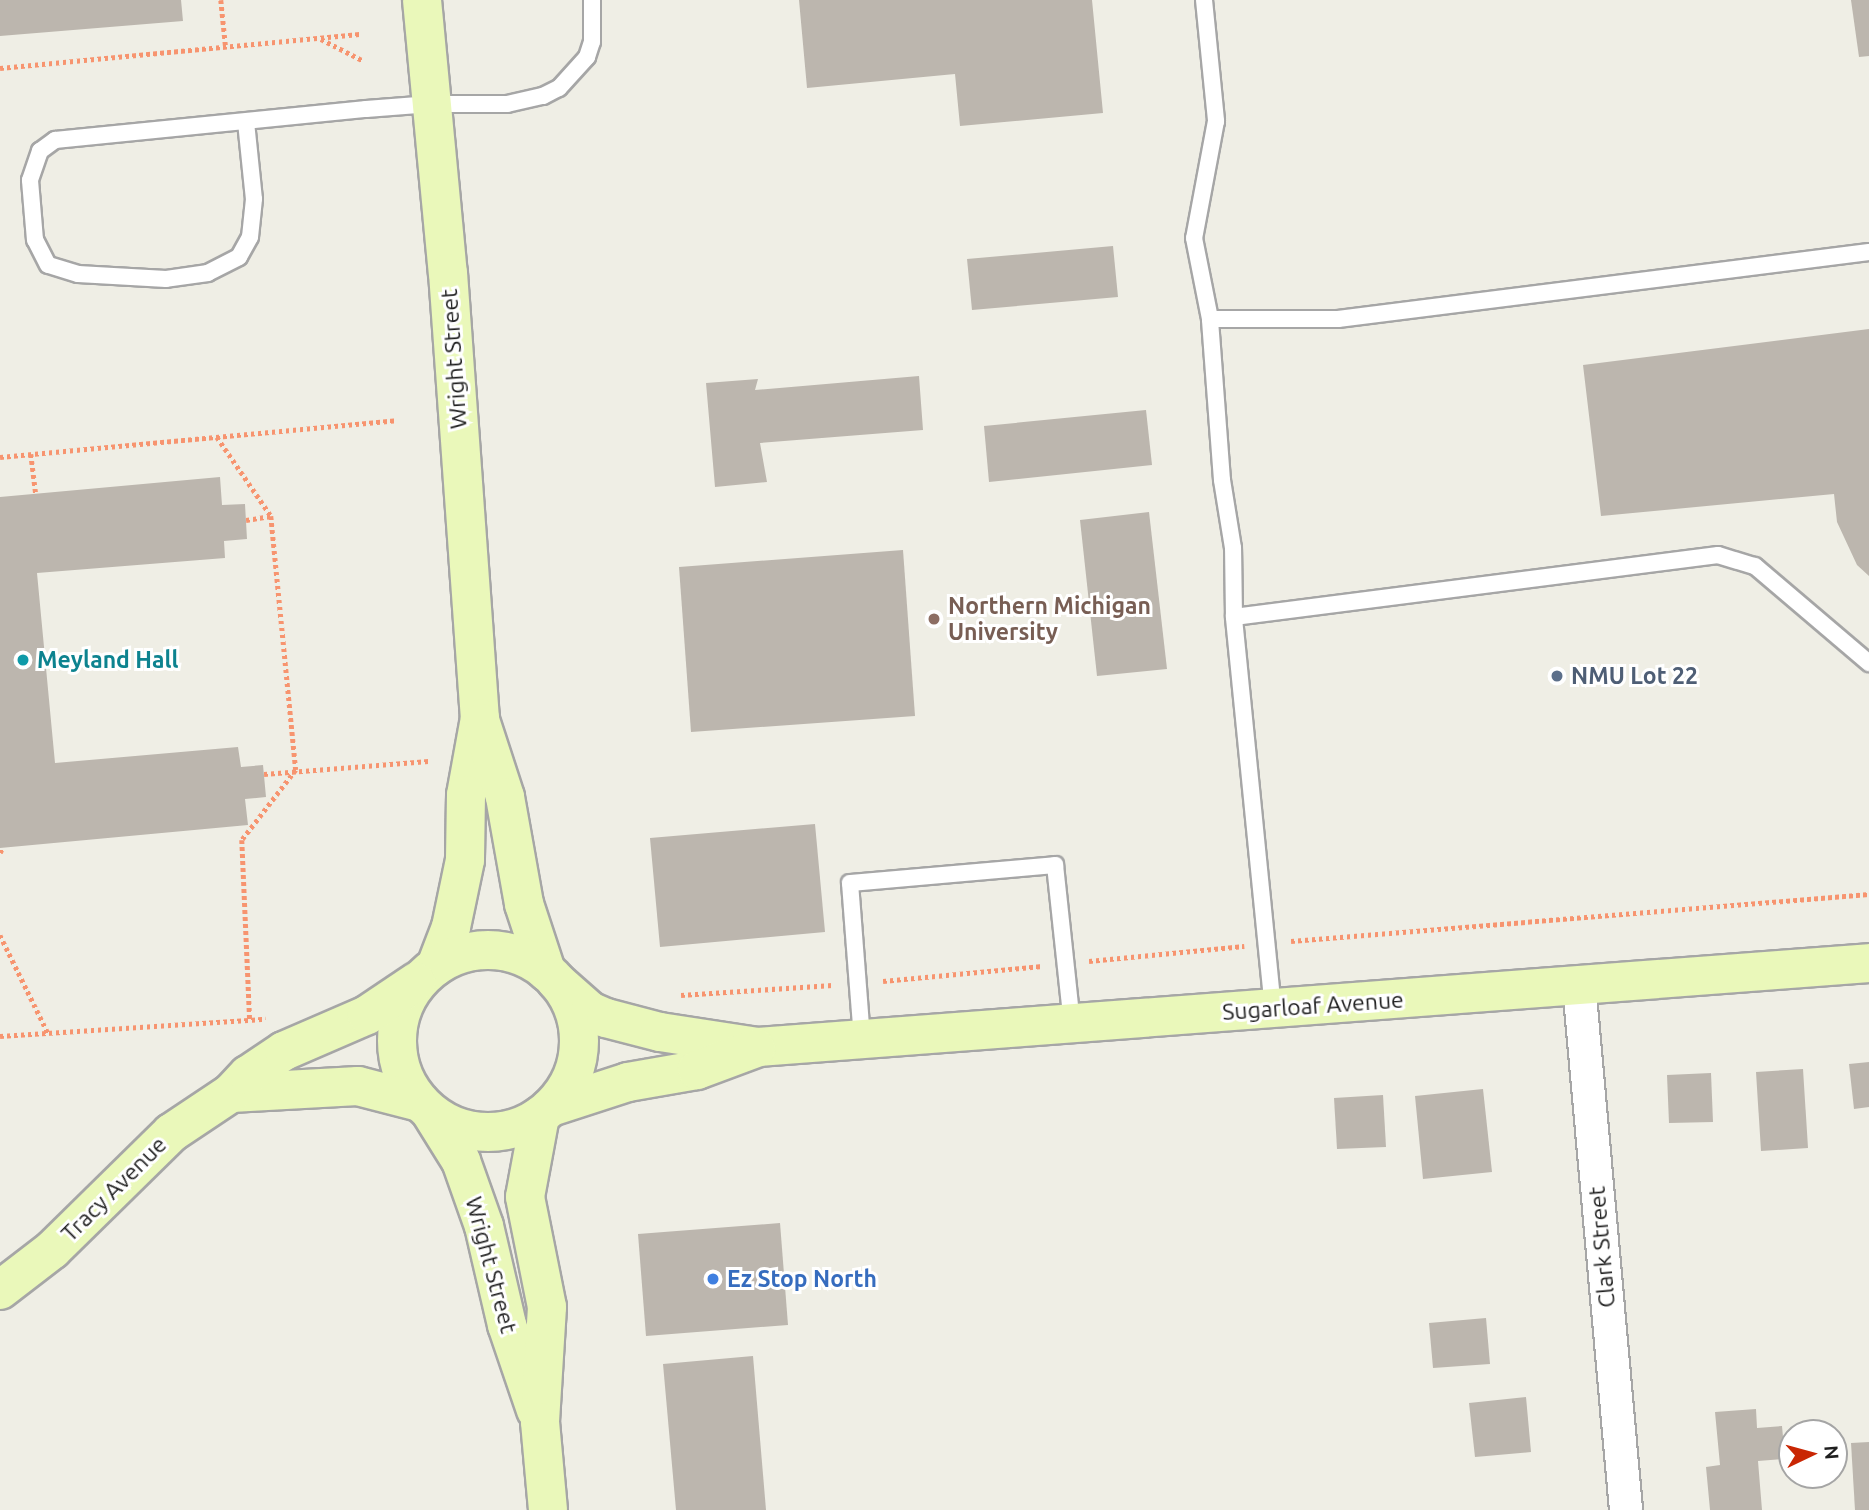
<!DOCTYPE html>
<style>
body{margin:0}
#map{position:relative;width:1869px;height:1510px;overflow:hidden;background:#efeee5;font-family:Ubuntu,sans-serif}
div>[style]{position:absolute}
.building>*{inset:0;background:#bcb6ae}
.path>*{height:4.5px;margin-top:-2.25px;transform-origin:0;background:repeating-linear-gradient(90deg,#f7946f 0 3.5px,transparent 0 7px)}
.roads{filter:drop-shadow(2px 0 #a6a6a6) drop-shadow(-2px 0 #a6a6a6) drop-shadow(0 2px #a6a6a6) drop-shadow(0 -2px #a6a6a6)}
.lane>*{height:16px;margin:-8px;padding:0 8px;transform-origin:8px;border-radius:8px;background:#fff}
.street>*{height:32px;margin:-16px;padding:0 16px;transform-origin:16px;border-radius:16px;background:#fff}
.secondary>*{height:38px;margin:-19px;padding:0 19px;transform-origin:19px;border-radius:19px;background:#eaf8ba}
.secondary>.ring{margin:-19px;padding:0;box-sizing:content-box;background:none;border:38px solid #eaf8ba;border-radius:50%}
.dots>*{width:19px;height:19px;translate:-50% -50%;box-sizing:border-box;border:4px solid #fff;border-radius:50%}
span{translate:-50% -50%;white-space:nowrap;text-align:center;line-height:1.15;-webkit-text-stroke:6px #fff;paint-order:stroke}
.street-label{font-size:23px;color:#1f1f1f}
.education-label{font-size:23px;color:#785e54;font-weight:700}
.left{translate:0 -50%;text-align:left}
.culture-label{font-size:23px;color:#0d838f;font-weight:700}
.service-label{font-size:23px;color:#4e5e75;font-weight:700}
.shop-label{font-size:23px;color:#366cbe;font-weight:700}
.north{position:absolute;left:1778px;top:1419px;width:70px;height:70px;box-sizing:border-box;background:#fff;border:2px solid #a5a5a5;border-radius:50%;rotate:85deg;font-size:19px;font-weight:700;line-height:28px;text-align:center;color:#1f1f1f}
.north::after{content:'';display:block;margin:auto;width:24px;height:32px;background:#c92604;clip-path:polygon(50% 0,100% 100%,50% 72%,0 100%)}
</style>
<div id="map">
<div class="building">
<i style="clip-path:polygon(0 0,181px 0,183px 21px,0 36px)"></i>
<i style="clip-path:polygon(799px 0,1092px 0,1103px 113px,960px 126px,955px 74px,807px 88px)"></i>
<i style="clip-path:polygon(1851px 0,1869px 0,1869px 56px,1859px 57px)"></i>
<i style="clip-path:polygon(1113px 246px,1118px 297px,972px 310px,967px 259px)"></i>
<i style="clip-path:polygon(1869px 329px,1869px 576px,1857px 565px,1837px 522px,1834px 494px,1601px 516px,1583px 365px)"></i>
<i style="clip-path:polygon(919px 376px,923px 430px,760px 443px,767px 482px,715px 487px,706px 383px,758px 379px,755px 390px)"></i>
<i style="clip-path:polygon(1146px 410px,1152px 465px,989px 482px,984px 426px)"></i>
<i style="clip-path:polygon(220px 477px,222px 505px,245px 504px,247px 539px,224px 541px,225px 558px,37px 573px,55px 763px,238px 747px,241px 767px,263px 765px,266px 797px,245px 799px,248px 825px,0 848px,0 497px)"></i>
<i style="clip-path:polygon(1149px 512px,1167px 669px,1097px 676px,1080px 520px)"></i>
<i style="clip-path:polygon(903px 550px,915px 716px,691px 732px,679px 567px)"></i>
<i style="clip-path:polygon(815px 824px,825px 932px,660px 947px,650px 838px)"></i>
<i style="clip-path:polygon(1869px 1062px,1869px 1107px,1854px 1109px,1849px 1064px)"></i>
<i style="clip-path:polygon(1803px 1069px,1808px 1148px,1761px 1151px,1756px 1072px)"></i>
<i style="clip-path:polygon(1711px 1073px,1713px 1122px,1669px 1123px,1667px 1075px)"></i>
<i style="clip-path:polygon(1483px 1089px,1492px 1172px,1423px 1179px,1415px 1096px)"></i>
<i style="clip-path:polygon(1383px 1095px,1386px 1147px,1337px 1149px,1334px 1098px)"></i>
<i style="clip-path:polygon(780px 1223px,788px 1325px,646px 1336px,638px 1234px)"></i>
<i style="clip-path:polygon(1486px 1318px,1490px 1364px,1433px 1368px,1429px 1323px)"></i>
<i style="clip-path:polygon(753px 1356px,766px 1510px,676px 1510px,663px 1364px)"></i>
<i style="clip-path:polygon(1526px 1397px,1531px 1452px,1475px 1457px,1469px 1403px)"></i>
<i style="clip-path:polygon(1756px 1409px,1757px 1428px,1782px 1426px,1785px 1459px,1758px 1461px,1762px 1510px,1710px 1510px,1706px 1467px,1720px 1465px,1715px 1412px)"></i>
<i style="clip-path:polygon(1869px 1442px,1869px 1510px,1855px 1510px,1851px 1443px)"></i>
</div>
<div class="path">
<i style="left:221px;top:0;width:49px;rotate:84.2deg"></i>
<i style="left:321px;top:39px;width:46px;rotate:27.1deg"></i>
<i style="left:0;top:68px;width:361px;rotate:-5.4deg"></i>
<i style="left:217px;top:437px;width:96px;rotate:55.6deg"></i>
<i style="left:271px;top:516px;width:255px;rotate:84.4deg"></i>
<i style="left:296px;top:770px;width:88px;rotate:127.6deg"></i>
<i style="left:242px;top:840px;width:180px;rotate:87.5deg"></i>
<i style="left:31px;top:454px;width:39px;rotate:83deg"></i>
<i style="left:0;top:457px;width:398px;rotate:-5.3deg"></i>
<i style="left:246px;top:520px;width:25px;rotate:-9deg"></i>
<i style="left:264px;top:774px;width:165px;rotate:-4.5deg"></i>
<i style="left:0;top:853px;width:5px;rotate:-68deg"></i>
<i style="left:0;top:935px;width:109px;rotate:63.9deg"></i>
<i style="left:1291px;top:941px;width:580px;rotate:-4.65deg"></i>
<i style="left:1089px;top:961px;width:156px;rotate:-5.5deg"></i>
<i style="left:883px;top:981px;width:160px;rotate:-5.4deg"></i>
<i style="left:681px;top:995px;width:152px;rotate:-3.8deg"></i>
<i style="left:0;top:1036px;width:266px;rotate:-3.7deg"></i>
</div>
<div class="roads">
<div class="lane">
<i style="left:1204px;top:0;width:122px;rotate:84.3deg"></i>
<i style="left:1216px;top:121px;width:119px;rotate:100.6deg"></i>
<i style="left:1194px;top:238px;width:83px;rotate:78.8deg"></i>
<i style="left:246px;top:122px;width:77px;rotate:84.1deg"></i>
<i style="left:254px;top:199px;width:38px;rotate:96deg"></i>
<i style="left:250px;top:237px;width:23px;rotate:119deg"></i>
<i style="left:239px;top:257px;width:35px;rotate:153deg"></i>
<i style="left:208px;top:273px;width:42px;rotate:171.9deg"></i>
<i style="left:166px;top:279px;width:88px;rotate:-176.7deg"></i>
<i style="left:78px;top:274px;width:31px;rotate:-163deg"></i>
<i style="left:48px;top:265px;width:28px;rotate:-117deg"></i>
<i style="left:35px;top:240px;width:60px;rotate:-94.8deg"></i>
<i style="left:30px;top:180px;width:31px;rotate:-71deg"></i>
<i style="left:40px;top:151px;width:19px;rotate:-36deg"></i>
<i style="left:55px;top:140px;width:313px;rotate:-5.7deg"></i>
<i style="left:366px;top:109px;width:65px;rotate:-4.4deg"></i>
<i style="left:431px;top:104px;width:76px"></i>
<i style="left:507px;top:104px;width:37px;rotate:-13deg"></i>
<i style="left:543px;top:96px;width:18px;rotate:-27deg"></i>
<i style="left:559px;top:88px;width:42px;rotate:-47.9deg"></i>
<i style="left:587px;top:57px;width:16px;rotate:-72deg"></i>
<i style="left:592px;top:42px;width:42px;rotate:-90deg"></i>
<i style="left:1234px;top:617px;width:69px;rotate:-90.8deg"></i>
<i style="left:1233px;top:548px;width:69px;rotate:-99.2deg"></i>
<i style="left:1222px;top:480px;width:161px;rotate:-94.3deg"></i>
<i style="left:1210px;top:319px;width:128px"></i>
<i style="left:1338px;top:319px;width:535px;rotate:-7.19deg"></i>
<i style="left:1273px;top:1009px;width:394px;rotate:-95.7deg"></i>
<i style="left:1234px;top:617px;width:488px;rotate:-7.3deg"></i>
<i style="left:1718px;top:555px;width:39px;rotate:17deg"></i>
<i style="left:1755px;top:566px;width:150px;rotate:40.4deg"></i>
<i style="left:862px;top:1039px;width:156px;rotate:-94.4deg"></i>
<i style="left:850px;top:883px;width:206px;rotate:-5deg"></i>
<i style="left:1055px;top:865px;width:161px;rotate:83.9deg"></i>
</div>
<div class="street">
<i style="left:1579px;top:985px;width:527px;rotate:84.88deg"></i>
</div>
<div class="secondary">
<i style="left:422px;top:0;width:274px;rotate:84.6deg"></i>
<i style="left:448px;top:273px;width:446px;rotate:85.9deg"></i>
<i style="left:480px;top:718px;width:78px;rotate:100.3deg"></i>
<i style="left:466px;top:795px;width:65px;rotate:90.9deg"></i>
<i style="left:465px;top:860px;width:68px;rotate:101.8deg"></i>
<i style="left:451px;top:927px;width:42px;rotate:111deg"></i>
<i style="left:481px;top:723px;width:78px;rotate:72deg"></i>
<i style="left:505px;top:797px;width:109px;rotate:79.9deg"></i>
<i style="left:524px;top:904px;width:71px;rotate:71.8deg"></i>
<i class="ring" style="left:397px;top:950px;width:144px;height:144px"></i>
<i style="left:556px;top:981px;width:45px;rotate:41.4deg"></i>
<i style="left:590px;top:1011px;width:17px;rotate:24deg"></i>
<i style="left:606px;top:1018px;width:56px;rotate:14.5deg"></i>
<i style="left:660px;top:1032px;width:99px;rotate:8.7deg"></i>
<i style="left:758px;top:1047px;width:1114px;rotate:-4.32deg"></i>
<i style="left:231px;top:1093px;width:127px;rotate:-3.2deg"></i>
<i style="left:358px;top:1086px;width:64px;rotate:14.5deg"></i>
<i style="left:551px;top:1107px;width:81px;rotate:-18deg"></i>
<i style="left:628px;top:1082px;width:70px;rotate:-9.9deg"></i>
<i style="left:697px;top:1070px;width:63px;rotate:-20.4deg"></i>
<i style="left:431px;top:1113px;width:57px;rotate:58deg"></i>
<i style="left:461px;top:1161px;width:69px;rotate:70.5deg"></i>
<i style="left:484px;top:1226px;width:102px;rotate:76.9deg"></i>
<i style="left:507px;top:1325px;width:90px;rotate:71.2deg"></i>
<i style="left:540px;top:1116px;width:82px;rotate:100.5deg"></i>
<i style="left:525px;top:1197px;width:112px;rotate:78.7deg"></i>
<i style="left:547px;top:1307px;width:115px;rotate:93.5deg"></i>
<i style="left:540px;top:1422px;width:88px;rotate:84.8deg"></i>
<i style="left:0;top:1290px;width:66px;rotate:-37.6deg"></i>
<i style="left:52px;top:1250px;width:167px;rotate:-44.5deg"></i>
<i style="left:171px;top:1133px;width:72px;rotate:-33.7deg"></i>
<i style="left:231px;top:1093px;width:25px;rotate:-47deg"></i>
<i style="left:248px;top:1075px;width:43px;rotate:-33.7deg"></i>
<i style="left:284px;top:1051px;width:90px;rotate:-23.4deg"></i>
<i style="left:367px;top:1015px;width:59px;rotate:-34deg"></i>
</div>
</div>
<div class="dots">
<i style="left:934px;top:619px;background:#8d6e63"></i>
<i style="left:23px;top:660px;background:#0f9aa8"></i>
<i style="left:1557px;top:676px;background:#5c6f8a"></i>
<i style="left:713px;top:1279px;background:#3f7fe0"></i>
</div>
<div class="street-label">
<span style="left:454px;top:359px;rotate:-94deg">Wright Street</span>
<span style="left:1313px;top:1006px;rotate:-4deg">Sugarloaf Avenue</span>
<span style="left:114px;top:1189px;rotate:-45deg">Tracy Avenue</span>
<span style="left:1602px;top:1247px;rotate:-95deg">Clark Street</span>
<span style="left:491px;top:1265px;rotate:75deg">Wright Street</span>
</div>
<div class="education-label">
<span class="left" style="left:948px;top:619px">Northern Michigan<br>University</span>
</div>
<div class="culture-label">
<span class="left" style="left:37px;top:660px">Meyland Hall</span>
</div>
<div class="service-label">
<span class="left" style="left:1571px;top:676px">NMU Lot 22</span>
</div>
<div class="shop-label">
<span class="left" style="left:727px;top:1279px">Ez Stop North</span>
</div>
<div class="north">N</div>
</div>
